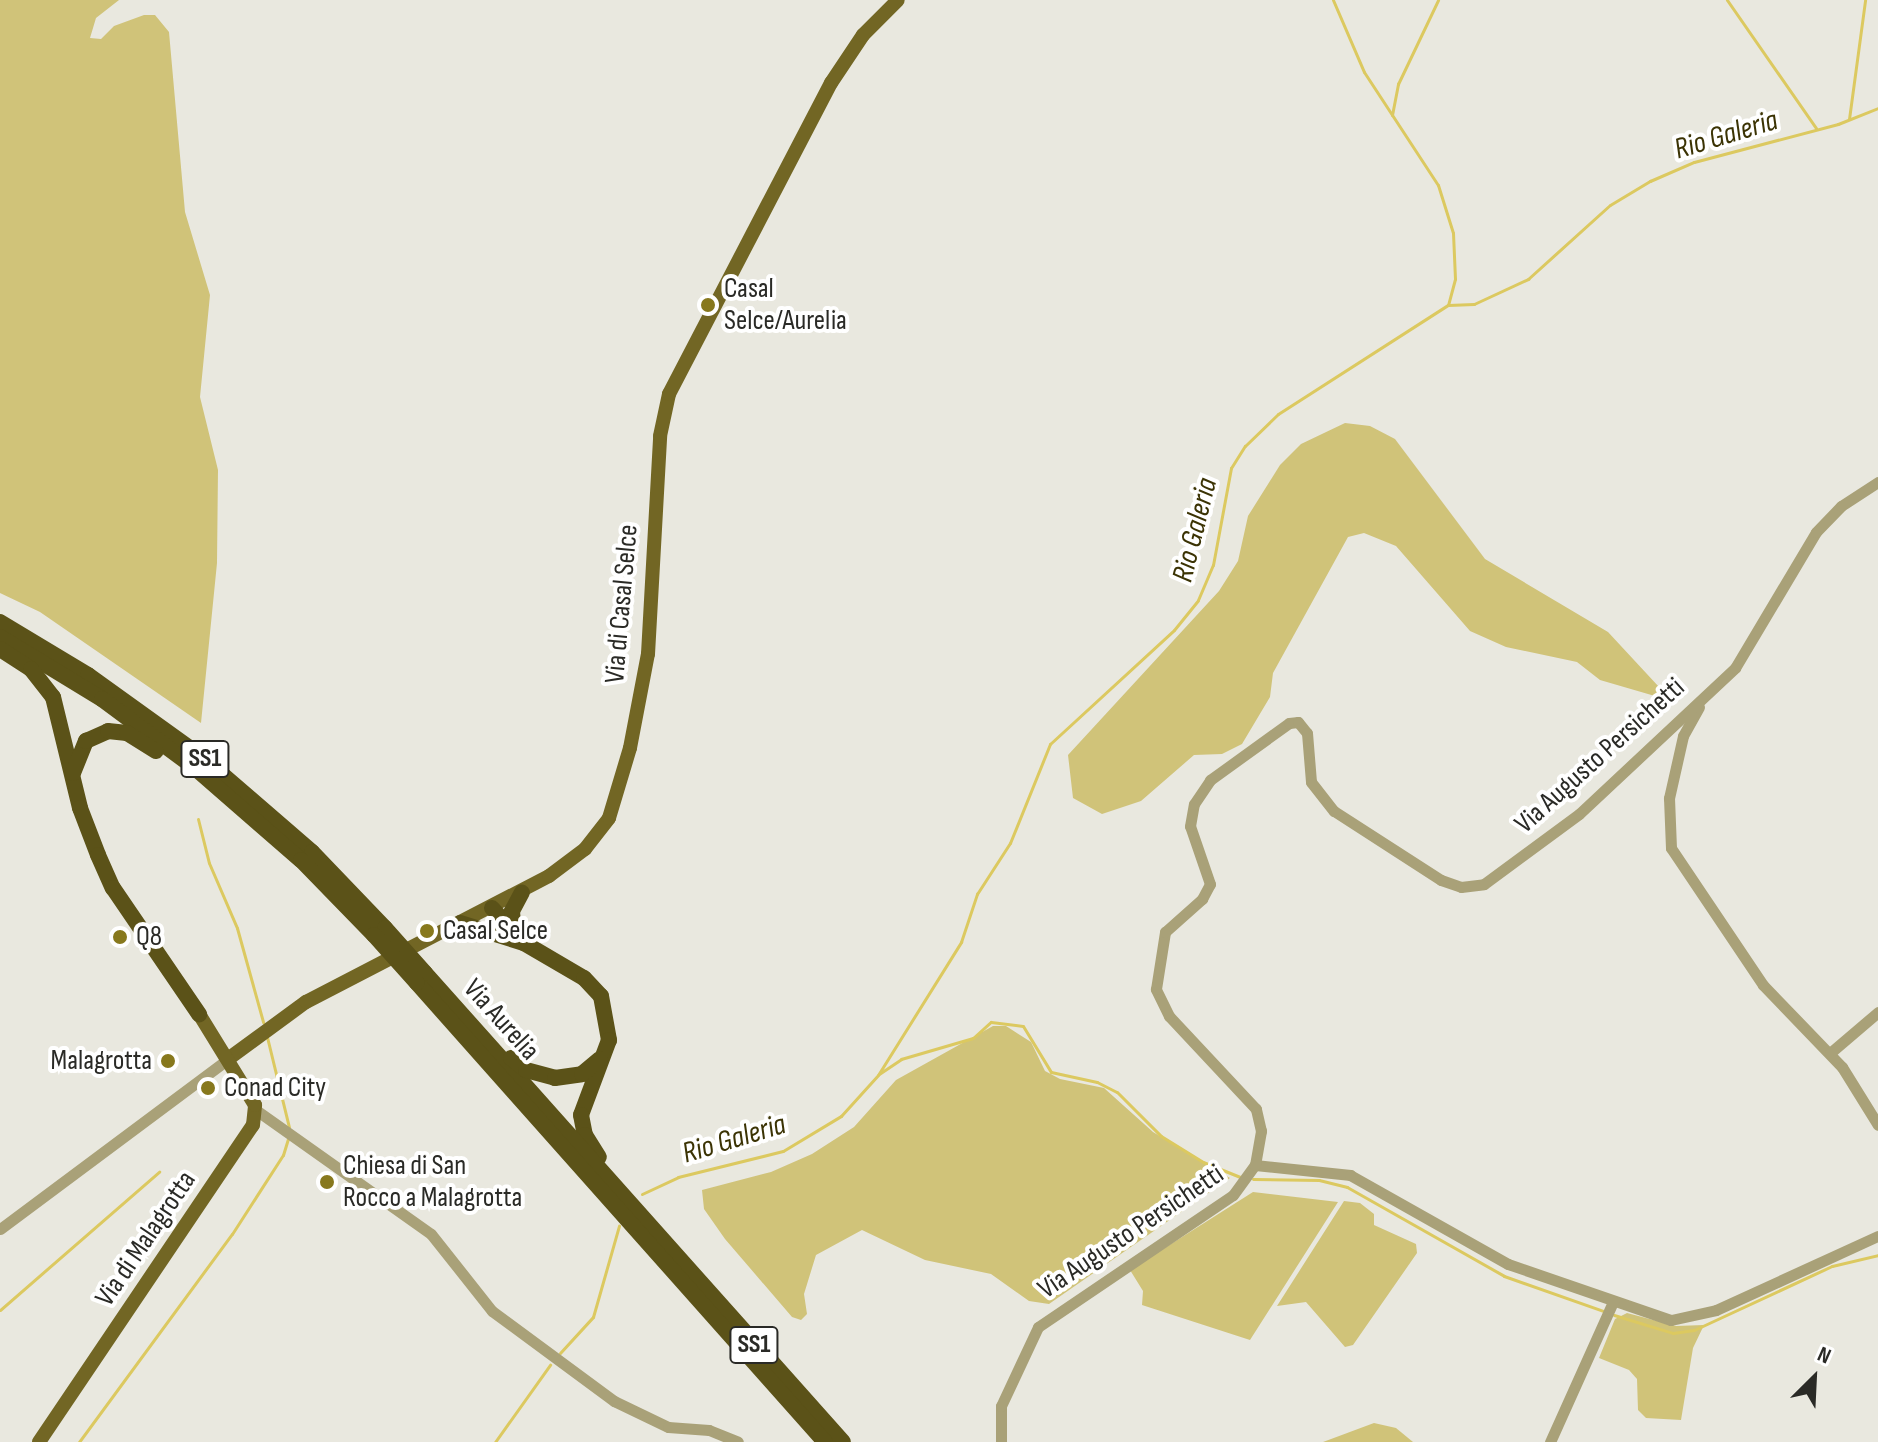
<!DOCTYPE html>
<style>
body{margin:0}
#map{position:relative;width:1878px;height:1442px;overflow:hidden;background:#e9e8df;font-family:"Sofia Sans Condensed",sans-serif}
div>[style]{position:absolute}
.green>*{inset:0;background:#d0c379}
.stream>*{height:3px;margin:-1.5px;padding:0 1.5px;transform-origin:1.5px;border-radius:1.5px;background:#dcc960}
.minor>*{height:11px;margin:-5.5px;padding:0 5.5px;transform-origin:5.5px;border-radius:5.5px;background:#a9a178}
.major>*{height:14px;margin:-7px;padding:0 7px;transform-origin:7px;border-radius:7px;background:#726624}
.highway>*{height:16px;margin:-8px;padding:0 8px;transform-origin:8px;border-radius:8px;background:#5b5218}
.highway-bridge>*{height:16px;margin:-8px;padding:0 8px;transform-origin:8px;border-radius:8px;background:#5b5218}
.dots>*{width:22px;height:22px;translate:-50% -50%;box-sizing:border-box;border:4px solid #fff;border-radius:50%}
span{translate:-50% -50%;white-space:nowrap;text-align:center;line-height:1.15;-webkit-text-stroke:8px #fff;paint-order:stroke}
.shield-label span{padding:2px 6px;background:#fff;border:2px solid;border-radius:6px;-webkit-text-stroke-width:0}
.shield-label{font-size:26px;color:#2a2a26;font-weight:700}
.poi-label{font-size:28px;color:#2a2a26}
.left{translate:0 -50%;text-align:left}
.right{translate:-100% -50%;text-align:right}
.street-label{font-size:28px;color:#2a2a26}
.water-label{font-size:30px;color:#3b3304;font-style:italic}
.north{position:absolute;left:1774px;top:1338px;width:80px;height:80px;-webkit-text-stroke:6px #fff;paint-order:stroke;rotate:24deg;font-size:22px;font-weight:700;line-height:32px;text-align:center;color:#2a2a26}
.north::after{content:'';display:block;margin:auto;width:28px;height:36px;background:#2a2a26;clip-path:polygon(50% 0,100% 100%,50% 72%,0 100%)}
</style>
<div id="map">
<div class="green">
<i style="clip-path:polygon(0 0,119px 0,96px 18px,90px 38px,101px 39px,114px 26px,144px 15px,155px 15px,169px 32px,185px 212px,210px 295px,200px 397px,218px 470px,217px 563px,201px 723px,40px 612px,0 593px)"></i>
<i style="clip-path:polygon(1345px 423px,1370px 426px,1395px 439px,1485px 559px,1608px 632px,1672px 701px,1600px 680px,1577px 662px,1506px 647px,1470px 631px,1396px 546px,1364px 533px,1348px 537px,1273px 673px,1270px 697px,1242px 744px,1222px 754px,1194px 755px,1141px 801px,1102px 814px,1073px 798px,1068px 755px,1219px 591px,1238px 561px,1248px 516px,1280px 465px,1301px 444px)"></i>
<i style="clip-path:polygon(993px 1026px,1006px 1026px,1031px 1042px,1045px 1071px,1060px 1079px,1104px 1088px,1153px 1132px,1230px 1178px,1049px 1304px,1029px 1301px,991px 1274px,925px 1260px,862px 1230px,816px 1255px,804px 1294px,807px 1314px,801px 1320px,792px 1317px,725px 1239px,704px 1209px,702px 1190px,771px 1172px,812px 1154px,854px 1127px,896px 1080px)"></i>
<i style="clip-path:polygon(1253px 1192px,1338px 1202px,1250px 1340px,1142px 1305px,1143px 1291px,1130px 1270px)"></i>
<i style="clip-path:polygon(1344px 1201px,1360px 1203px,1374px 1214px,1374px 1225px,1416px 1244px,1417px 1253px,1353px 1345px,1345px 1347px,1306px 1302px,1277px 1306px)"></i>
<i style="clip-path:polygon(1627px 1313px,1676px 1326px,1704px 1325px,1693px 1348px,1681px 1420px,1646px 1418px,1638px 1410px,1637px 1379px,1629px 1370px,1599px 1358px,1615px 1319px)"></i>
<i style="clip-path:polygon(1374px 1423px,1396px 1428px,1413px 1442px,1323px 1442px)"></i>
</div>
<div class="stream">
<i style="left:1333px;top:0;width:78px;rotate:66.7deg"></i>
<i style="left:1364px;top:72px;width:135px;rotate:56.8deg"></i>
<i style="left:1438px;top:185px;width:50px;rotate:72.6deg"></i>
<i style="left:1453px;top:233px;width:46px;rotate:87.5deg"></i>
<i style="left:1455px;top:279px;width:27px;rotate:105deg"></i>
<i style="left:1727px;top:0;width:156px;rotate:55.2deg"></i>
<i style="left:1392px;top:115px;width:32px;rotate:-79deg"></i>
<i style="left:1398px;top:84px;width:93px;rotate:-64.5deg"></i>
<i style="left:1849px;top:119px;width:120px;rotate:-82.3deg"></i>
<i style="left:198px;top:819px;width:45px;rotate:76deg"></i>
<i style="left:209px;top:863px;width:71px;rotate:66.7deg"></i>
<i style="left:237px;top:928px;width:98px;rotate:74.5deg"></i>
<i style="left:267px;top:1037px;width:93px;rotate:76.3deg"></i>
<i style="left:879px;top:1074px;width:27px;rotate:-34deg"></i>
<i style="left:901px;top:1059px;width:75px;rotate:-16.3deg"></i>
<i style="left:973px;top:1038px;width:24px;rotate:-42deg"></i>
<i style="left:991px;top:1022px;width:32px;rotate:7deg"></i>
<i style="left:1023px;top:1026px;width:54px;rotate:58.7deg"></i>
<i style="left:1051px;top:1072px;width:47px;rotate:12.3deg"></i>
<i style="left:1097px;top:1082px;width:22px;rotate:27deg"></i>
<i style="left:1117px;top:1092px;width:62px;rotate:45deg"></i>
<i style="left:1161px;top:1136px;width:49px;rotate:31.8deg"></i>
<i style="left:1203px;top:1162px;width:40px;rotate:22deg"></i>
<i style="left:1253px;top:1179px;width:66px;rotate:0.9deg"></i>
<i style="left:1319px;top:1180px;width:29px;rotate:14deg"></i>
<i style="left:1347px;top:1187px;width:180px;rotate:29.5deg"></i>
<i style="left:1504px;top:1276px;width:108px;rotate:19.4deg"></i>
<i style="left:642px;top:1194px;width:40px;rotate:-25deg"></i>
<i style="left:678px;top:1177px;width:108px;rotate:-13.9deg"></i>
<i style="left:783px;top:1151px;width:68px;rotate:-31.1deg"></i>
<i style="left:841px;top:1116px;width:55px;rotate:-47.9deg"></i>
<i style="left:878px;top:1075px;width:157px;rotate:-58deg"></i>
<i style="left:961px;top:942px;width:51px;rotate:-71.6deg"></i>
<i style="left:977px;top:894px;width:61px;rotate:-57.1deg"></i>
<i style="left:1010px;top:843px;width:107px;rotate:-68deg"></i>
<i style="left:1050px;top:744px;width:168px;rotate:-42.6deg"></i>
<i style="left:1174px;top:630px;width:38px;rotate:-51deg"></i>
<i style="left:1198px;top:600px;width:38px;rotate:-67deg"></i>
<i style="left:1213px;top:565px;width:99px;rotate:-79.5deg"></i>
<i style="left:1231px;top:468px;width:26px;rotate:-58deg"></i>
<i style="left:1245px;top:446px;width:46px;rotate:-44.1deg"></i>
<i style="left:1278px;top:414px;width:202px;rotate:-32.7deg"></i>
<i style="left:1448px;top:305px;width:26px;rotate:-2deg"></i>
<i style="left:1474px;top:304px;width:60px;rotate:-24.8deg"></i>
<i style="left:1528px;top:279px;width:110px;rotate:-42.1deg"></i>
<i style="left:1610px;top:205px;width:47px;rotate:-31deg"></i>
<i style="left:1650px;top:181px;width:48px;rotate:-23.4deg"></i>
<i style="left:1694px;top:162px;width:149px;rotate:-14.8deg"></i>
<i style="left:1838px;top:124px;width:43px;rotate:-21.8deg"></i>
<i style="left:0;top:1310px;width:211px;rotate:-41deg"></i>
<i style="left:1614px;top:1315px;width:62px;rotate:17deg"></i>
<i style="left:1673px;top:1333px;width:21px;rotate:-8deg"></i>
<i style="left:1694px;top:1330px;width:152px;rotate:-24.9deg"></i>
<i style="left:1832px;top:1266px;width:47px;rotate:-13.4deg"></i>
<i style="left:560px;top:1353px;width:49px;rotate:-47.5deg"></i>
<i style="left:593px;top:1317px;width:95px;rotate:-74.1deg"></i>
<i style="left:79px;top:1442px;width:258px;rotate:-53.7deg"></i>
<i style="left:232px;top:1234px;width:94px;rotate:-57.2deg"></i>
<i style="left:283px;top:1155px;width:17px;rotate:-73deg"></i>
<i style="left:495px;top:1442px;width:95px;rotate:-54.5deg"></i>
</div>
<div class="minor">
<i style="left:1699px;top:707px;width:33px;rotate:119deg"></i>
<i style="left:1683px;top:736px;width:64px;rotate:102.7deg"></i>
<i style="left:1669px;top:798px;width:50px;rotate:87.7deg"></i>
<i style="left:1671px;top:848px;width:165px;rotate:56.1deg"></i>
<i style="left:1763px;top:985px;width:114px;rotate:46.1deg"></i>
<i style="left:1842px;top:1067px;width:68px;rotate:58.2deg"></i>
<i style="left:1830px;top:1053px;width:63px;rotate:-40.5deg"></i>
<i style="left:256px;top:1110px;width:214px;rotate:35.3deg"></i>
<i style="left:431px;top:1234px;width:98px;rotate:51.6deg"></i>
<i style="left:492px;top:1311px;width:152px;rotate:36.4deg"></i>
<i style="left:614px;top:1401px;width:60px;rotate:25.7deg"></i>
<i style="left:668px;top:1427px;width:41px;rotate:4.2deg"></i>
<i style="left:709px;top:1430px;width:31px;rotate:22deg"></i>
<i style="left:1255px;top:1165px;width:96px;rotate:6deg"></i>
<i style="left:1350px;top:1175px;width:181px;rotate:29.4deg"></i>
<i style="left:1508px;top:1264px;width:172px;rotate:19deg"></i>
<i style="left:1671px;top:1320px;width:46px;rotate:-12.5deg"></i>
<i style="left:1716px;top:1310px;width:178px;rotate:-24.6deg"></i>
<i style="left:0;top:1229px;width:284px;rotate:-36.7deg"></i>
<i style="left:1001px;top:1442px;width:36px;rotate:-90deg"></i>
<i style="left:1001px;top:1406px;width:87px;rotate:-64.9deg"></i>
<i style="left:1038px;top:1327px;width:235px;rotate:-34.1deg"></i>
<i style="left:1233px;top:1195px;width:37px;rotate:-54deg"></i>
<i style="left:1255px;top:1165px;width:35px;rotate:-80deg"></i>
<i style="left:1261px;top:1131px;width:23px;rotate:-103deg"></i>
<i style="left:1256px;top:1109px;width:127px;rotate:-133.1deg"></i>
<i style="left:1169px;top:1016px;width:30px;rotate:-116deg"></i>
<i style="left:1156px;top:989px;width:58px;rotate:-81deg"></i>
<i style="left:1165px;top:932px;width:50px;rotate:-41.7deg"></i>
<i style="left:1202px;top:899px;width:17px;rotate:-62deg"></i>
<i style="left:1210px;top:884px;width:61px;rotate:-109deg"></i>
<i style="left:1190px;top:826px;width:22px;rotate:-80deg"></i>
<i style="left:1194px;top:804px;width:29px;rotate:-56deg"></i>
<i style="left:1210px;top:780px;width:97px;rotate:-35.8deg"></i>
<i style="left:1289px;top:723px;width:9px;rotate:-6deg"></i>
<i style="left:1298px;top:722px;width:14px;rotate:51deg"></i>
<i style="left:1307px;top:733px;width:49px;rotate:85.3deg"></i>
<i style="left:1311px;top:782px;width:37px;rotate:52deg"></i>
<i style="left:1334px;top:811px;width:127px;rotate:32.8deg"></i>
<i style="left:1441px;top:880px;width:21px;rotate:19deg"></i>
<i style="left:1461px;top:887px;width:23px;rotate:-7deg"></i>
<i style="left:1484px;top:884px;width:118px;rotate:-36.4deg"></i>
<i style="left:1579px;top:814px;width:214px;rotate:-43.1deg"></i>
<i style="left:1735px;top:668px;width:158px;rotate:-59.2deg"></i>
<i style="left:1816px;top:532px;width:36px;rotate:-46deg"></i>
<i style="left:1841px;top:506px;width:44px;rotate:-33deg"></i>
<i style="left:1550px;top:1442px;width:154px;rotate:-65.8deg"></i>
</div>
<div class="major">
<i style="left:228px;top:1059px;width:97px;rotate:-36.2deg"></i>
<i style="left:306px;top:1002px;width:274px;rotate:-27.4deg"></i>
<i style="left:549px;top:876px;width:45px;rotate:-36.9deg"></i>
<i style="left:585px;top:849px;width:39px;rotate:-52deg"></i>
<i style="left:609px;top:818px;width:73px;rotate:-73.3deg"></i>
<i style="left:630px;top:748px;width:96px;rotate:-79.2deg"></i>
<i style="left:648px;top:654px;width:218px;rotate:-86.8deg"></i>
<i style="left:660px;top:436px;width:43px;rotate:-77.9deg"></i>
<i style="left:669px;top:394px;width:351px;rotate:-62.5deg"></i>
<i style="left:831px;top:83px;width:58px;rotate:-56.3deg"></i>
<i style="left:863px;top:35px;width:49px;rotate:-45deg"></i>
<i style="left:39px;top:1442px;width:382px;rotate:-56deg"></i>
<i style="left:253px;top:1125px;width:20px;rotate:-84deg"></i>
<i style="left:255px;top:1105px;width:107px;rotate:-121.6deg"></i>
</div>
<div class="highway">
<i style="left:0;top:622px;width:103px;rotate:31.1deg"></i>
<i style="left:88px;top:675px;width:140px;rotate:35.7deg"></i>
<i style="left:202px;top:757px;width:145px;rotate:40.8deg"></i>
<i style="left:312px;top:852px;width:105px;rotate:46.2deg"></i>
<i style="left:0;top:637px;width:119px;rotate:31.3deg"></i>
<i style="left:102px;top:699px;width:116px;rotate:36.6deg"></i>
<i style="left:195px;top:768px;width:140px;rotate:41deg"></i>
<i style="left:301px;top:860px;width:105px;rotate:45.8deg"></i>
<i style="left:0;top:649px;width:37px;rotate:33deg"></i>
<i style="left:31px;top:669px;width:36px;rotate:52deg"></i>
<i style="left:53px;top:697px;width:114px;rotate:76.3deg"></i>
<i style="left:80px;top:808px;width:50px;rotate:69deg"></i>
<i style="left:98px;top:855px;width:36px;rotate:66deg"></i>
<i style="left:113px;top:888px;width:153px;rotate:55.7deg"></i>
<i style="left:73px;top:773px;width:35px;rotate:-68deg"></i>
<i style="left:86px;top:741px;width:24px;rotate:-24deg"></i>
<i style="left:108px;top:731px;width:19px;rotate:6deg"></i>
<i style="left:127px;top:733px;width:34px;rotate:32deg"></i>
<i style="left:492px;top:908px;width:42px;rotate:47.9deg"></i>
<i style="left:460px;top:923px;width:67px;rotate:17.4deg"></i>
<i style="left:524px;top:943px;width:69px;rotate:30.3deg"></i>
<i style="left:584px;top:978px;width:25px;rotate:47deg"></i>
<i style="left:601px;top:996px;width:45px;rotate:79.7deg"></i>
<i style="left:609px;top:1040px;width:80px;rotate:110.5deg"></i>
<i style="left:581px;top:1115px;width:20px;rotate:79deg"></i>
<i style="left:585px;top:1135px;width:26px;rotate:58deg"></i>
<i style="left:514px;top:931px;width:20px;rotate:-96deg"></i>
<i style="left:512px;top:911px;width:21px;rotate:-62deg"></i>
<i style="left:425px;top:973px;width:628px;rotate:48.29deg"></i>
<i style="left:417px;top:983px;width:614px;rotate:48.37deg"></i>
<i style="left:511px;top:1058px;width:19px;rotate:39deg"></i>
<i style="left:526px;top:1070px;width:30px;rotate:15deg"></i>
<i style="left:555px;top:1078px;width:27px;rotate:-8deg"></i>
<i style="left:582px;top:1074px;width:23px;rotate:-40deg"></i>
</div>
<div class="highway-bridge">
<i style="left:385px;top:928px;width:60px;rotate:48.4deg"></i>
<i style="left:374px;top:935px;width:64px;rotate:48.1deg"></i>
</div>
<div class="dots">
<i style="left:708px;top:305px;background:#87781d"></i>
<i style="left:427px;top:931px;background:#87781d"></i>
<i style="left:120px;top:937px;background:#87781d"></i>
<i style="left:168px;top:1061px;background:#87781d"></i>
<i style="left:208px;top:1088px;background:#87781d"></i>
<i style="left:327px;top:1182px;background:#87781d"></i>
</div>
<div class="shield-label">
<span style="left:205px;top:759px">SS1</span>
<span style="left:754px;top:1345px">SS1</span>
</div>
<div class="poi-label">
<span class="left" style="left:724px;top:305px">Casal<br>Selce/Aurelia</span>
<span class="left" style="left:443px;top:931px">Casal Selce</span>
<span class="left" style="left:136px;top:937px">Q8</span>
<span class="right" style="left:152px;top:1061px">Malagrotta</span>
<span class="left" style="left:224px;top:1088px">Conad City</span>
<span class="left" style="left:343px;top:1182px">Chiesa di San<br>Rocco a Malagrotta</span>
</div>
<div class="street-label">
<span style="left:622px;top:604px;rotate:-85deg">Via di Casal Selce</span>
<span style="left:1600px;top:756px;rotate:-42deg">Via Augusto Persichetti</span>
<span style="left:501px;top:1020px;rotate:48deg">Via Aurelia</span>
<span style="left:1131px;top:1232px;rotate:-34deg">Via Augusto Persichetti</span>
<span style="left:146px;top:1239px;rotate:-56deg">Via di Malagrotta</span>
</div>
<div class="water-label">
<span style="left:1726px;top:135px;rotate:-17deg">Rio Galeria</span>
<span style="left:1195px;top:530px;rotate:-76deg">Rio Galeria</span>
<span style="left:734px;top:1139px;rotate:-17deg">Rio Galeria</span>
</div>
<div class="north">N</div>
</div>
